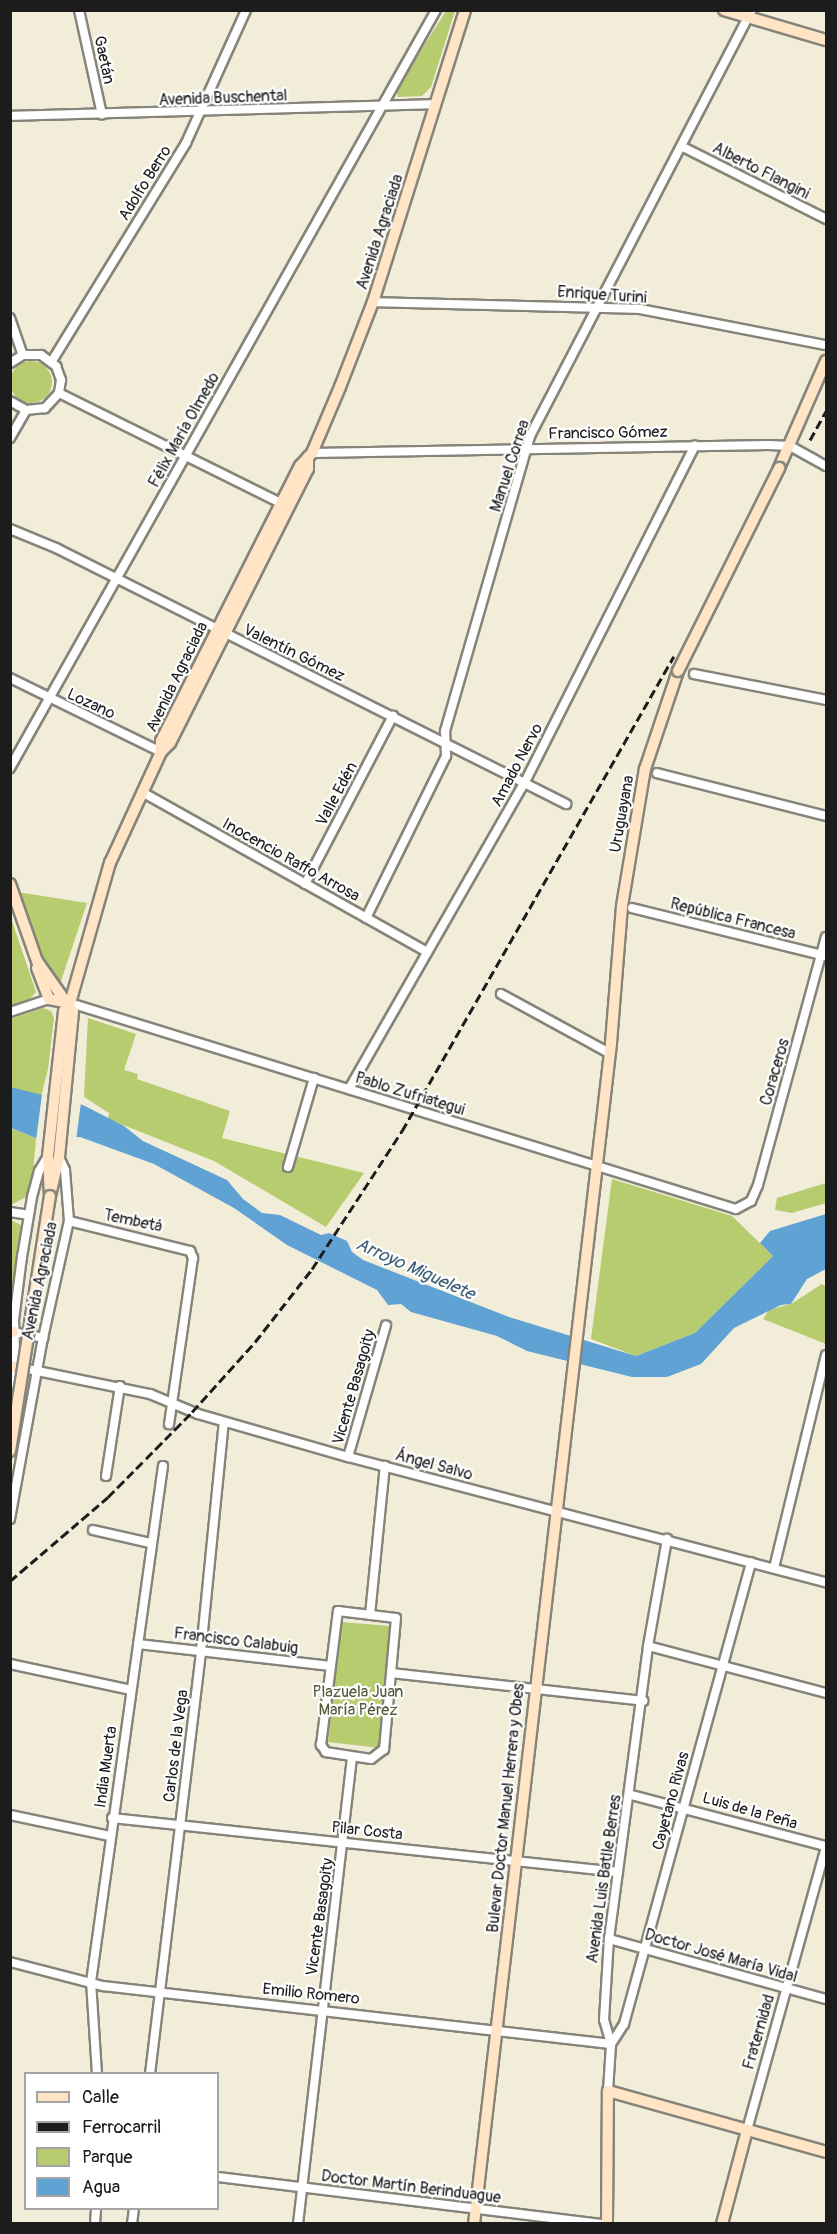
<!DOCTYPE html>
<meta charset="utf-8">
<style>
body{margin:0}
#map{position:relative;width:837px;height:2234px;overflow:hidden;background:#f1edd8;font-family:Pangolin,sans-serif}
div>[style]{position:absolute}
.green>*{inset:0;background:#b7cb6f}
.round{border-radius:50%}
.water>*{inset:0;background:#5fa2d3}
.pier>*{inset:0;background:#f1edd8}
.roads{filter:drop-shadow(2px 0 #86847a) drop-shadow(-2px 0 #86847a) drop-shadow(0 2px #86847a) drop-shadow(0 -2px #86847a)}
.street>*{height:8px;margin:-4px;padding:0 4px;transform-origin:4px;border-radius:4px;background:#fff}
.secondary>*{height:10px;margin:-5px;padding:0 5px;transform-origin:5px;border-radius:5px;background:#ffe4c6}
.rail>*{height:3px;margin-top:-1.5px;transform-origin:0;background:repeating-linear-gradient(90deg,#1c1c1c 0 9px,transparent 0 13.5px)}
.bridges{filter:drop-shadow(2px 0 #86847a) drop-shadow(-2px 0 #86847a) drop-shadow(0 2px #86847a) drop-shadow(0 -2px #86847a)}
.secondary-bridge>*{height:10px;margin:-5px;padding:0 5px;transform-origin:5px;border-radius:5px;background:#ffe4c6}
span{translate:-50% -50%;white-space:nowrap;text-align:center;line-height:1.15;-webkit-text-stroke:4.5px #fff;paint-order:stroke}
.street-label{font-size:16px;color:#1c1c1c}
.park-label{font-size:16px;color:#525939}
.water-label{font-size:18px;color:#3e5f78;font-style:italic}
.frame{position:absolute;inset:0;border:12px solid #1c1c1c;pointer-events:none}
.legend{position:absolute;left:24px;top:2072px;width:195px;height:138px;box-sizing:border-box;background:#fff;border:2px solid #a4a4a4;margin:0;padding:8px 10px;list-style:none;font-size:18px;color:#1c1c1c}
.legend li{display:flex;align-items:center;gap:12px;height:30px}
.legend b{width:30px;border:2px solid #a4a4a4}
</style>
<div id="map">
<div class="green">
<i style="clip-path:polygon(446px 11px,455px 11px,431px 87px,422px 96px,398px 97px,396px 90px)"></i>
<i class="round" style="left:10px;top:361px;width:42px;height:42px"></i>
<i style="clip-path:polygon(17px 892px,87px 903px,61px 981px,49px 977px)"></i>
<i style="clip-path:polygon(10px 915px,36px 992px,27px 1002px,11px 1008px)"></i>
<i style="clip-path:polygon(43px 1008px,51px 1011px,54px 1018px,48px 1069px,41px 1097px,11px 1087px,11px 1019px)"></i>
<i style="clip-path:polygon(88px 1018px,136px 1034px,124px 1070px,138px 1074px,137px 1079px,230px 1111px,222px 1138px,364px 1173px,326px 1227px,214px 1161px,108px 1119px,109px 1113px,84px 1097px)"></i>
<i style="clip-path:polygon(10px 1128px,36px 1138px,33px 1173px,26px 1197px,11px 1205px)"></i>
<i style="clip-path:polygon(612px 1179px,732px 1216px,773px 1256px,695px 1333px,636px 1356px,591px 1339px)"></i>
<i style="clip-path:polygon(826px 1183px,826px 1203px,792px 1213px,775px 1210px,777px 1198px)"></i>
<i style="clip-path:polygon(11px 1220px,21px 1225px,11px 1315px,10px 1220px)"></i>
<i style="clip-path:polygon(822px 1284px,826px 1287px,826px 1344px,763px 1319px,769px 1310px,791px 1304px)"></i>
<i style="clip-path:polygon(341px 1622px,390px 1626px,380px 1748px,328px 1742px)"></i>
</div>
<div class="water">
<i style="clip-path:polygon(10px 1087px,83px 1105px,124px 1126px,143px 1141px,227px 1180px,243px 1199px,262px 1213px,280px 1215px,321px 1235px,329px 1233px,347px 1241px,352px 1252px,363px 1260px,509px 1317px,636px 1356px,695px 1333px,773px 1256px,760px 1243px,770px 1231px,826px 1214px,826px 1269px,807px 1279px,791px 1304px,781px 1305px,734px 1328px,701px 1364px,667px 1377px,632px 1377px,527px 1351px,497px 1336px,411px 1312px,401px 1304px,388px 1305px,377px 1290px,287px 1245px,234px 1208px,154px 1164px,80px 1137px,36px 1138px,11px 1128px)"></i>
</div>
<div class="pier">
<i style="clip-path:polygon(42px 1094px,81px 1102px,76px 1141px,36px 1141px)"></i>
</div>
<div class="roads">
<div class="street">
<i style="left:79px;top:10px;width:107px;rotate:77.6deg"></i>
<i style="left:10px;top:116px;width:426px;rotate:-1.6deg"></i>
<i style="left:683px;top:147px;width:160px;rotate:26.7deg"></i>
<i style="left:373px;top:302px;width:267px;rotate:1.5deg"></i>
<i style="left:640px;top:309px;width:189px;rotate:11deg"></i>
<i style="left:10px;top:318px;width:39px;rotate:71deg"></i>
<i style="left:52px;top:361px;width:256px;rotate:-58.4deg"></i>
<i style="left:186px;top:143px;width:146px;rotate:-65.7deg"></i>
<i style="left:10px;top:363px;width:15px;rotate:-32deg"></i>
<i style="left:23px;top:355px;width:18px"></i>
<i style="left:41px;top:355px;width:19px;rotate:36deg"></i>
<i style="left:56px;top:366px;width:15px;rotate:70deg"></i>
<i style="left:61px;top:380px;width:13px;rotate:99deg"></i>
<i style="left:59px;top:393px;width:21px;rotate:133deg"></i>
<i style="left:45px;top:408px;width:19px;rotate:174deg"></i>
<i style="left:26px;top:410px;width:18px;rotate:-151deg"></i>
<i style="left:59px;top:393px;width:250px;rotate:26.4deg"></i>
<i style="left:10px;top:438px;width:32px;rotate:-60deg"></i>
<i style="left:312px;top:453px;width:457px;rotate:-1deg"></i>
<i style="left:769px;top:445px;width:21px;rotate:3deg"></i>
<i style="left:790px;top:446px;width:41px;rotate:29.1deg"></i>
<i style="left:10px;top:529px;width:50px;rotate:22.4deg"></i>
<i style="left:56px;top:548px;width:571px;rotate:26.65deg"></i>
<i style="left:694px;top:674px;width:135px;rotate:11.1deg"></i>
<i style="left:10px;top:678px;width:168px;rotate:26.1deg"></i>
<i style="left:10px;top:768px;width:870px;rotate:-60.66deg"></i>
<i style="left:657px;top:773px;width:174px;rotate:14.3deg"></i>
<i style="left:142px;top:792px;width:327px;rotate:29.3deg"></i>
<i style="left:305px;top:884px;width:190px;rotate:-62.4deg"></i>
<i style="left:632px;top:908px;width:200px;rotate:13.9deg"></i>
<i style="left:366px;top:918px;width:181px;rotate:-63.7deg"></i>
<i style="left:446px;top:756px;width:25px;rotate:-92deg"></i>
<i style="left:445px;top:731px;width:307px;rotate:-73.9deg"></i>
<i style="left:530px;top:436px;width:480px;rotate:-62.5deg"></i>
<i style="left:501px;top:994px;width:123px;rotate:28.6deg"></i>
<i style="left:70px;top:1003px;width:697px;rotate:17.19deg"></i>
<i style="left:736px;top:1209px;width:17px;rotate:-28deg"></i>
<i style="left:751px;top:1201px;width:17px;rotate:-66deg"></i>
<i style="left:758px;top:1185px;width:257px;rotate:-74.7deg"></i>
<i style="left:10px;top:1012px;width:41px;rotate:-18.4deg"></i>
<i style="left:349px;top:1089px;width:354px;rotate:-60.2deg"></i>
<i style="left:525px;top:782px;width:377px;rotate:-63.2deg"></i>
<i style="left:288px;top:1167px;width:93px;rotate:-73.7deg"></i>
<i style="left:10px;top:1212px;width:18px;rotate:9deg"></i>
<i style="left:69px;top:1221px;width:125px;rotate:13.9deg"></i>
<i style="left:190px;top:1251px;width:8px;rotate:67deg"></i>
<i style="left:193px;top:1258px;width:168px;rotate:98.2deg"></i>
<i style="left:13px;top:1332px;width:31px;rotate:11deg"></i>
<i style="left:18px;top:1367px;width:135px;rotate:11.6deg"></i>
<i style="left:150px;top:1394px;width:52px;rotate:22.6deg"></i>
<i style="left:198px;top:1414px;width:156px;rotate:16deg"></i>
<i style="left:348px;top:1457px;width:494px;rotate:14.7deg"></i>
<i style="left:16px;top:1386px;width:66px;rotate:-91.7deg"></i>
<i style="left:14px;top:1320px;width:64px;rotate:-82.8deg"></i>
<i style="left:22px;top:1257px;width:61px;rotate:-80.5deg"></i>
<i style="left:32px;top:1197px;width:27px;rotate:-75deg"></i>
<i style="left:39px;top:1171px;width:17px;rotate:-59deg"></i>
<i style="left:348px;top:1457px;width:137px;rotate:-73.9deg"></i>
<i style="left:106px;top:1476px;width:91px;rotate:-81.2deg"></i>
<i style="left:10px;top:1519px;width:184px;rotate:-79.7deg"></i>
<i style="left:43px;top:1338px;width:120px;rotate:-77.5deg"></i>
<i style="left:69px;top:1221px;width:51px;rotate:-94.5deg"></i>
<i style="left:65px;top:1170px;width:14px;rotate:-115deg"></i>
<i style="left:93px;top:1530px;width:58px;rotate:12.8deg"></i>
<i style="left:774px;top:1568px;width:219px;rotate:-76.3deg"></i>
<i style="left:338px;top:1611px;width:58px;rotate:6.9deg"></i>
<i style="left:396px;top:1618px;width:132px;rotate:95.2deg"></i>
<i style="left:384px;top:1749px;width:16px;rotate:142deg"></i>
<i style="left:371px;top:1759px;width:46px;rotate:-171.2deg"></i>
<i style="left:326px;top:1752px;width:9px;rotate:-126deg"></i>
<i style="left:321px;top:1745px;width:135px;rotate:-82.8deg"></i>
<i style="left:370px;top:1615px;width:150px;rotate:-84.3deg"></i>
<i style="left:138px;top:1644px;width:194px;rotate:6.5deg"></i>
<i style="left:648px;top:1646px;width:184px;rotate:14.8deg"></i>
<i style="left:10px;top:1664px;width:124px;rotate:12.1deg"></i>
<i style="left:391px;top:1673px;width:254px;rotate:6.3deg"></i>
<i style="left:631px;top:1795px;width:202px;rotate:14.7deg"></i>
<i style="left:10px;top:1815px;width:102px;rotate:11.9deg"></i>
<i style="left:112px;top:1818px;width:509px;rotate:6.09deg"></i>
<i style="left:609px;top:1939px;width:225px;rotate:15.5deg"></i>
<i style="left:10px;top:1962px;width:96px;rotate:14.5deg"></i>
<i style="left:103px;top:1986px;width:511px;rotate:6.51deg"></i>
<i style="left:611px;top:2044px;width:24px;rotate:-57deg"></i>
<i style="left:624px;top:2024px;width:479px;rotate:-74.6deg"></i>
<i style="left:97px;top:2074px;width:92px;rotate:-93.7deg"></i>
<i style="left:91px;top:1982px;width:521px;rotate:-82.06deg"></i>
<i style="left:150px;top:2074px;width:426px;rotate:-83.1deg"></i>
<i style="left:201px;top:1651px;width:230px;rotate:-84.3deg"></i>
<i style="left:608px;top:2091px;width:47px;rotate:-86.3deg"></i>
<i style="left:611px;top:2044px;width:25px;rotate:-106deg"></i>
<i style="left:604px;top:2020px;width:81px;rotate:-86.5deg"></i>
<i style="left:609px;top:1939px;width:296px;rotate:-82.4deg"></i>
<i style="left:648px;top:1646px;width:109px;rotate:-79.9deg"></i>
<i style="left:747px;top:2130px;width:293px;rotate:-74.4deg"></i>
<i style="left:218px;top:2177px;width:387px;rotate:7deg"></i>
<i style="left:95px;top:2224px;width:16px;rotate:-86deg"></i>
<i style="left:132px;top:2224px;width:16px;rotate:-83deg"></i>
<i style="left:298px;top:2224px;width:470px;rotate:-83.4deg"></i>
</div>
<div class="secondary">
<i style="left:724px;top:10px;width:106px;rotate:16.4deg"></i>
<i style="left:779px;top:468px;width:117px;rotate:-66.3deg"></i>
<i style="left:161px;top:752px;width:11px;rotate:-90deg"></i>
<i style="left:161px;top:741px;width:308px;rotate:-63.2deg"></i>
<i style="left:300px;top:466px;width:18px;rotate:-47deg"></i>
<i style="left:312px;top:453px;width:72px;rotate:-67deg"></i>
<i style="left:340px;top:387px;width:91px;rotate:-68.8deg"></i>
<i style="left:373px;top:302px;width:306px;rotate:-72.5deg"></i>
<i style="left:10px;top:884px;width:82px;rotate:70.7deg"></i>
<i style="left:37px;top:961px;width:62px;rotate:54.8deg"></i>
<i style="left:73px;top:1012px;width:146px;rotate:95.5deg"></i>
<i style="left:59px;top:1157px;width:40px;rotate:103deg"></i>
<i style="left:37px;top:968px;width:33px;rotate:69deg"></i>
<i style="left:49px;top:999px;width:21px;rotate:11deg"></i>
<i style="left:50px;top:1196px;width:40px;rotate:-92.9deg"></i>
<i style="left:48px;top:1156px;width:146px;rotate:-83.7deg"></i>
<i style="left:64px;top:1011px;width:10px;rotate:-53deg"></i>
<i style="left:70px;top:1003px;width:146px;rotate:-74.1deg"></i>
<i style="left:110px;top:863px;width:122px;rotate:-65.3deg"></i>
<i style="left:161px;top:752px;width:13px;rotate:-45deg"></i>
<i style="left:170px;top:743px;width:307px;rotate:-63.3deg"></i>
<i style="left:308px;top:469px;width:12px;rotate:-90deg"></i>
<i style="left:10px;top:1332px;width:3px"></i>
<i style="left:10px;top:1367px;width:7px"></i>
<i style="left:474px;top:2224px;width:1189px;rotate:-83.38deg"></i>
<i style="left:611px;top:1043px;width:137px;rotate:-85.4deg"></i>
<i style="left:622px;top:906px;width:139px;rotate:-80.5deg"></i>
<i style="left:645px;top:769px;width:103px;rotate:-71.4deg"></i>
<i style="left:607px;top:2224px;width:133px;rotate:-89.6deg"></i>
<i style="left:608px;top:2091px;width:226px;rotate:15.6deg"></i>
<i style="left:722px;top:2224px;width:97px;rotate:-75.1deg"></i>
</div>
</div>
<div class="rail">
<i style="left:810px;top:440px;width:33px;rotate:-61deg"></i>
<i style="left:10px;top:1581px;width:129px;rotate:-40.6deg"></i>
<i style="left:108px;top:1497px;width:120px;rotate:-45.3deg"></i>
<i style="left:192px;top:1412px;width:94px;rotate:-48deg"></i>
<i style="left:255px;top:1342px;width:93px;rotate:-52deg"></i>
<i style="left:312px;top:1269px;width:165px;rotate:-56.9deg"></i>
<i style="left:402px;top:1131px;width:547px;rotate:-60.2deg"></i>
</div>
<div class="bridges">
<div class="secondary-bridge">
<i style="left:678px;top:671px;width:227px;rotate:-63.5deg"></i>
<i style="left:10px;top:1451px;width:258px;rotate:-81.1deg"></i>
</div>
</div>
<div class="street-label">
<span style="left:104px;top:60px;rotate:78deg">Gaetán</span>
<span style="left:223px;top:98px;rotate:-2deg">Avenida Buschental</span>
<span style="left:761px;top:171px;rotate:27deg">Alberto Flangini</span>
<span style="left:145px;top:183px;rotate:-58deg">Adolfo Berro</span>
<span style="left:380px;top:232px;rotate:-72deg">Avenida Agraciada</span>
<span style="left:602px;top:295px;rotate:4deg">Enrique Turini</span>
<span style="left:184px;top:430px;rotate:-61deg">Félix María Olmedo</span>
<span style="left:608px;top:433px;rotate:-1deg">Francisco Gómez</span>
<span style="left:510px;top:466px;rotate:-72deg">Manuel Correa</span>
<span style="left:294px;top:653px;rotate:26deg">Valentín Gómez</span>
<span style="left:177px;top:677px;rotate:-64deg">Avenida Agraciada</span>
<span style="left:91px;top:704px;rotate:25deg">Lozano</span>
<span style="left:517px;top:765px;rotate:-62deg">Amado Nervo</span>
<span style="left:337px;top:794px;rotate:-62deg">Valle Edén</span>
<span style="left:622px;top:814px;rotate:-80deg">Uruguayana</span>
<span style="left:291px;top:860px;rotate:29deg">Inocencio Raffo Arrosa</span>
<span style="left:733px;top:919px;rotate:14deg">República Francesa</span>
<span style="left:775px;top:1072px;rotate:-74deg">Coraceros</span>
<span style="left:410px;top:1094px;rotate:17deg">Pablo Zufriategui</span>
<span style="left:133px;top:1221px;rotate:12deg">Tembetá</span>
<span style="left:40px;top:1281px;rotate:-78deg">Avenida Agraciada</span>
<span style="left:354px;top:1387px;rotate:-74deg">Vicente Basagoity</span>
<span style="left:434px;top:1465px;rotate:15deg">Ángel Salvo</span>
<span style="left:236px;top:1641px;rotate:7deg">Francisco Calabuig</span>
<span style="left:176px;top:1746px;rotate:-83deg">Carlos de la Vega</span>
<span style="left:106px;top:1767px;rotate:-82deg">India Muerta</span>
<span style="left:671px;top:1801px;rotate:-75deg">Cayetano Rivas</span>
<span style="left:506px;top:1808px;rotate:-84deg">Bulevar Doctor Manuel Herrera y Obes</span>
<span style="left:750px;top:1811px;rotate:16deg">Luis de la Peña</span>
<span style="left:367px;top:1831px;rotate:6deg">Pilar Costa</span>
<span style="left:604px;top:1879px;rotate:-82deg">Avenida Luis Batlle Berres</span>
<span style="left:320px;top:1917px;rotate:-82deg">Vicente Basagoity</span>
<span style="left:721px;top:1956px;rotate:16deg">Doctor José María Vidal</span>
<span style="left:311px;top:1994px;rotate:6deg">Emilio Romero</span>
<span style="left:759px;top:2032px;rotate:-74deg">Fraternidad</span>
<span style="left:411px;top:2187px;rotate:7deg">Doctor Martín Berinduague</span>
</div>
<div class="park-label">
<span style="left:358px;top:1701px">Plazuela Juan<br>María Pérez</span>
</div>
<div class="water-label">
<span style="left:415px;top:1270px;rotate:24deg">Arroyo Miguelete</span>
</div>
<div class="frame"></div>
<ul class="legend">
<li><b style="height:8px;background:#ffe4c6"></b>Calle</li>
<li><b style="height:8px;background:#1c1c1c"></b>Ferrocarril</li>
<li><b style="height:16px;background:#b7cb6f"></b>Parque</li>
<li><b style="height:16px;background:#5fa2d3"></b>Agua</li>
</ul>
</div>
